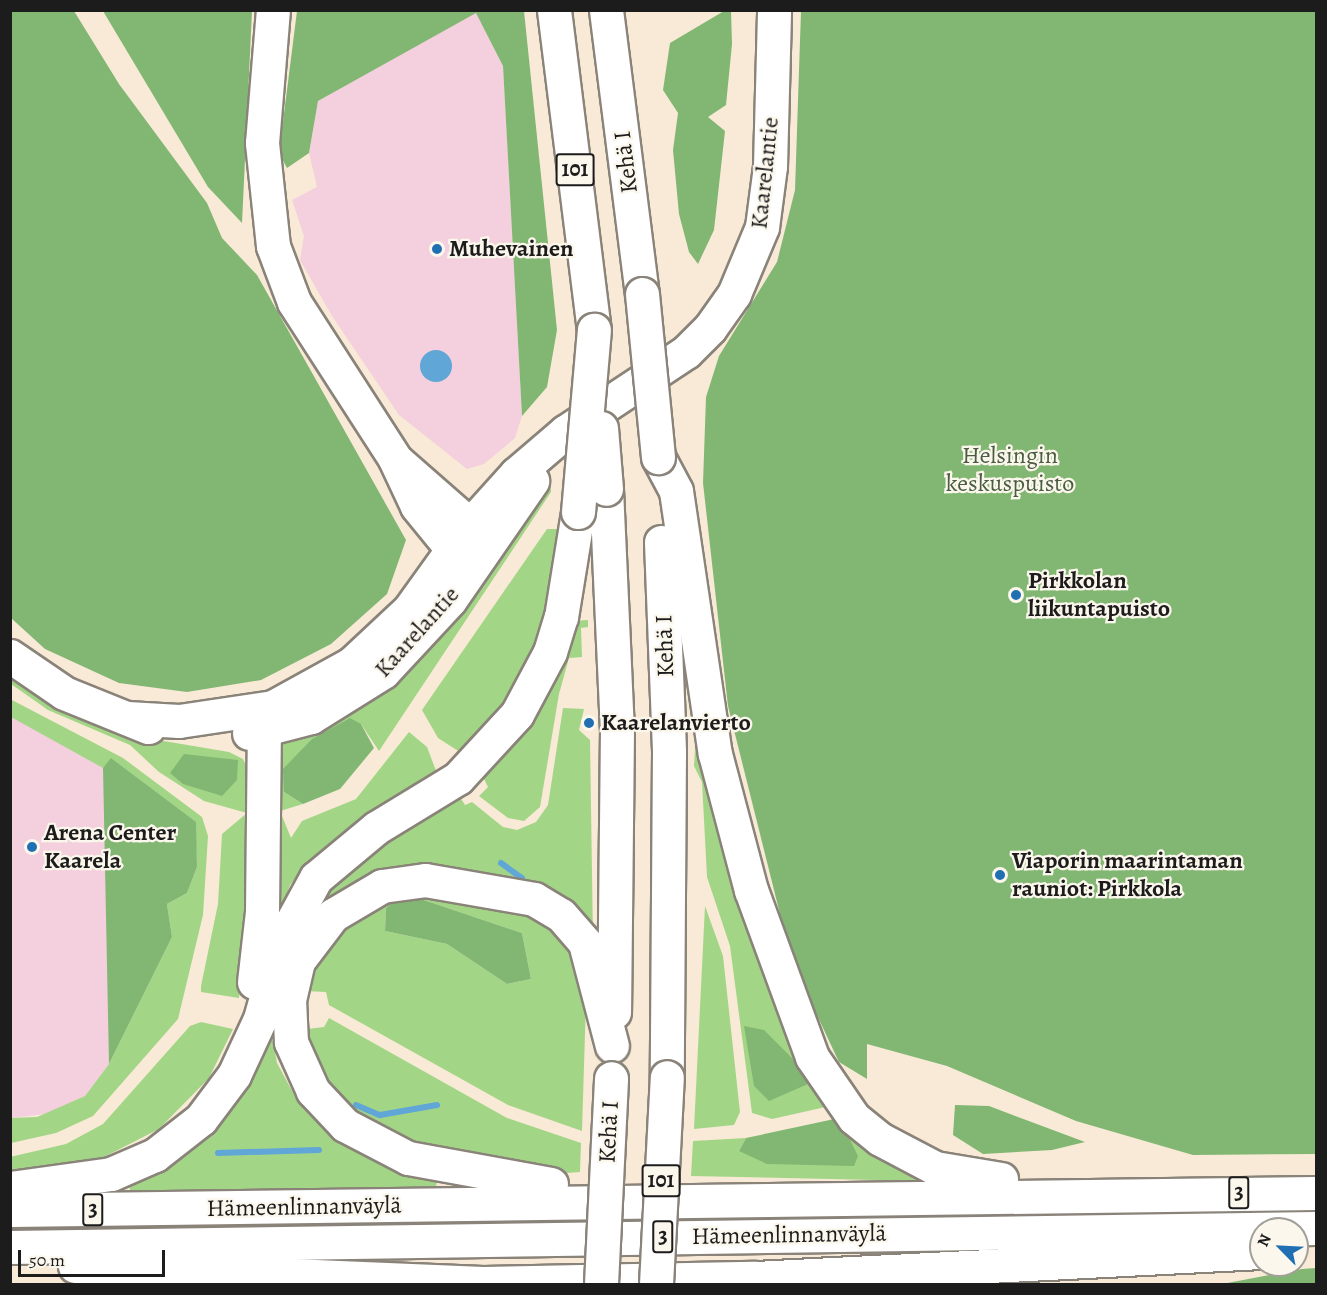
<!DOCTYPE html>
<meta charset="utf-8">
<style>
body{margin:0}
#map{position:relative;width:1327px;height:1295px;overflow:hidden;background:#f8ead6;font-family:Alegreya,serif}
div>[style]{position:absolute}
.built>*{inset:0;background:#f4cfdd}
.green>*{inset:0;background:#a2d686}
.forest>*{inset:0;background:#81b773}
.water>*{inset:0;background:#60a6d6}
.round{border-radius:50%}
.stream>*{height:6px;margin:-3px;padding:0 3px;transform-origin:3px;border-radius:3px;background:#60a6d6}
.roads{filter:drop-shadow(2px 0 #8a8379) drop-shadow(-2px 0 #8a8379) drop-shadow(0 2px #8a8379) drop-shadow(0 -2px #8a8379)}
.major>*{height:33px;margin:-16.5px;padding:0 16.5px;transform-origin:16.5px;border-radius:16.5px;background:#fff}
.highway>*{height:33px;margin:-16.5px;padding:0 16.5px;transform-origin:16.5px;border-radius:16.5px;background:#fff}
.bridges{filter:drop-shadow(2px 0 #8a8379) drop-shadow(-2px 0 #8a8379) drop-shadow(0 2px #8a8379) drop-shadow(0 -2px #8a8379)}
.highway-bridge>*{height:33px;margin:-16.5px;padding:0 16.5px;transform-origin:16.5px;border-radius:16.5px;background:#fff}
.dots>*{width:16px;height:16px;translate:-50% -50%;box-sizing:border-box;border:3px solid #fbf7ec;border-radius:50%}
span{translate:-50% -50%;white-space:nowrap;text-align:center;line-height:1.15;-webkit-text-stroke:4.5px #fbf7ec;paint-order:stroke}
.shield-label span{padding:2px 4px;background:#fbf7ec;border:2px solid;border-radius:4px;-webkit-text-stroke-width:0}
.shield-label{font-size:22px;color:#1c1c1c;font-weight:700}
.street-label{font-size:24px;color:#1c1c1c}
.poi-label{font-size:24px;color:#1c1c1c;font-weight:700}
.left{translate:0 -50%;text-align:left}
.park-label{font-size:24px;color:#4b5d41}
.frame{position:absolute;inset:0;border:12px solid #1c1c1c;pointer-events:none}
.north{position:absolute;left:1249px;top:1217px;width:60px;height:60px;box-sizing:border-box;background:#fbf7ec;border:2px solid #a29f99;border-radius:50%;rotate:294deg;font-size:16px;font-weight:700;line-height:24px;text-align:center;color:#1c1c1c}
.north::after{content:'';display:block;margin:auto;width:21px;height:27px;background:#1f6fb2;clip-path:polygon(50% 0,100% 100%,50% 72%,0 100%)}
.scale{position:absolute;left:18px;top:1250px;width:147px;height:27px;box-sizing:border-box;border:3px solid #1c1c1c;border-top:0;padding-left:8px;font-size:18px;line-height:21px;white-space:nowrap;color:#1c1c1c;-webkit-text-stroke:4px #fbf7ec;paint-order:stroke}
</style>
<div id="map">
<div class="built">
<i style="clip-path:polygon(476px 12px,503px 66px,522px 416px,515px 438px,484px 464px,467px 469px,399px 415px,332px 316px,300px 260px,304px 236px,292px 200px,317px 187px,309px 153px,318px 101px)"></i>
<i style="clip-path:polygon(10px 708px,111px 758px,109px 1064px,85px 1096px,46px 1114px,11px 1118px)"></i>
</div>
<div class="green">
<i style="clip-path:polygon(549px 472px,551px 492px,379px 751px,361px 724px,284px 792px,303px 804px,280px 811px,291px 838px,302px 821px,356px 799px,409px 732px,427px 747px,438px 776px,310px 860px,290px 885px,275px 928px,282px 739px,430px 641px)"></i>
<i style="clip-path:polygon(547px 529px,560px 529px,554px 586px,536px 644px,512px 694px,463px 754px,438px 738px,422px 710px)"></i>
<i style="clip-path:polygon(588px 620px,588px 627px,581px 628px,582px 657px,569px 658px,559px 694px,540px 807px,524px 821px,508px 818px,479px 796px,488px 787px,482px 775px,522px 732px,572px 621px)"></i>
<i style="clip-path:polygon(10px 671px,146px 738px,229px 752px,243px 759px,253px 780px,239px 998px,201px 992px,201px 986px,218px 904px,222px 834px,247px 813px,204px 801px,159px 772px,130px 745px,48px 710px,11px 684px)"></i>
<i style="clip-path:polygon(10px 699px,123px 758px,202px 817px,208px 836px,203px 915px,178px 1019px,93px 1116px,56px 1133px,11px 1143px,11px 1118px,37px 1117px,85px 1096px,109px 1064px,172px 937px,167px 904px,187px 893px,197px 867px,195px 822px,112px 759px,103px 768px,11px 717px)"></i>
<i style="clip-path:polygon(563px 708px,584px 709px,579px 730px,590px 740px,593px 939px,481px 877px,300px 920px,341px 869px,458px 794px,465px 805px,472px 802px,503px 827px,517px 830px,536px 822px,548px 805px)"></i>
<i style="clip-path:polygon(696px 731px,830px 1106px,772px 1119px,752px 1113px,730px 946px,707px 877px,702px 782px,694px 766px)"></i>
<i style="clip-path:polygon(evenodd,413px 891px,512px 905px,543px 917px,572px 944px,586px 1001px,582px 1131px,508px 1105px,329px 1005px,326px 992px,304px 991px,308px 967px,343px 922px,377px 899px,413px 891px,403px 893px,522px 933px,531px 979px,507px 984px,447px 944px,385px 931px,386px 908px,403px 893px)"></i>
<i style="clip-path:polygon(705px 906px,723px 956px,740px 1112px,734px 1125px,694px 1129px)"></i>
<i style="clip-path:polygon(329px 1018px,507px 1118px,581px 1143px,580px 1172px,552px 1174px,412px 1148px,331px 1097px,299px 1030px,324px 1027px)"></i>
<i style="clip-path:polygon(201px 1022px,233px 1029px,209px 1078px,159px 1129px,100px 1159px,11px 1170px,10px 1157px,66px 1144px,103px 1124px,190px 1026px)"></i>
<i style="clip-path:polygon(264px 1040px,273px 1041px,277px 1063px,297px 1100px,305px 1099px,437px 1177px,436px 1189px,131px 1193px,129px 1186px,203px 1138px)"></i>
<i style="clip-path:polygon(848px 1128px,924px 1175px,921px 1181px,691px 1176px,693px 1141px,746px 1138px,739px 1151px)"></i>
</div>
<div class="forest">
<i style="clip-path:polygon(10px 11px,74px 11px,119px 84px,207px 203px,222px 238px,257px 275px,406px 540px,387px 594px,331px 644px,261px 680px,187px 692px,119px 683px,45px 649px,11px 618px)"></i>
<i style="clip-path:polygon(103px 11px,252px 11px,242px 223px,208px 187px)"></i>
<i style="clip-path:polygon(297px 11px,524px 11px,557px 330px,547px 387px,522px 416px,503px 66px,476px 13px,318px 101px,309px 153px,287px 168px,279px 153px)"></i>
<i style="clip-path:polygon(724px 11px,731px 11px,732px 44px,726px 105px,708px 117px,725px 131px,714px 230px,698px 264px,689px 252px,679px 214px,673px 150px,678px 113px,663px 90px,670px 43px)"></i>
<i style="clip-path:polygon(801px 11px,1316px 11px,1316px 1154px,1193px 1155px,1076px 1121px,947px 1066px,867px 1044px,867px 1079px,839px 1062px,792px 962px,728px 706px,703px 483px,706px 397px,719px 356px,777px 262px,795px 190px)"></i>
<i style="clip-path:polygon(350px 718px,361px 724px,374px 748px,340px 789px,303px 804px,284px 792px,283px 769px,312px 739px)"></i>
<i style="clip-path:polygon(184px 754px,238px 760px,237px 780px,222px 796px,183px 784px,170px 773px)"></i>
<i style="clip-path:polygon(111px 758px,196px 822px,197px 867px,187px 893px,167px 904px,172px 937px,109px 1064px,103px 768px)"></i>
<i style="clip-path:polygon(403px 893px,522px 933px,531px 979px,507px 984px,447px 944px,385px 931px,386px 908px)"></i>
<i style="clip-path:polygon(744px 1026px,764px 1030px,808px 1074px,808px 1084px,769px 1101px,754px 1086px)"></i>
<i style="clip-path:polygon(955px 1105px,989px 1106px,1085px 1142px,1052px 1150px,983px 1154px,953px 1135px)"></i>
<i style="clip-path:polygon(839px 1118px,858px 1156px,854px 1166px,767px 1164px,739px 1151px,746px 1138px)"></i>
<i style="clip-path:polygon(1316px 1268px,1316px 1284px,1222px 1284px,1302px 1269px)"></i>
</div>
<div class="water">
<i class="round" style="left:420px;top:350px;width:32px;height:32px"></i>
</div>
<div class="stream">
<i style="left:501px;top:863px;width:26px;rotate:36deg"></i>
<i style="left:356px;top:1105px;width:26px;rotate:23deg"></i>
<i style="left:380px;top:1115px;width:58px;rotate:-10deg"></i>
<i style="left:218px;top:1153px;width:101px;rotate:-1.7deg"></i>
</div>
<div class="roads">
<div class="major">
<i style="left:273px;top:246px;width:60px;rotate:69.4deg"></i>
<i style="left:294px;top:302px;width:187px;rotate:57.2deg"></i>
<i style="left:395px;top:459px;width:52px;rotate:64.9deg"></i>
<i style="left:417px;top:506px;width:55px;rotate:50.9deg"></i>
<i style="left:452px;top:549px;width:20px;rotate:9deg"></i>
<i style="left:398px;top:462px;width:96px;rotate:41.2deg"></i>
<i style="left:470px;top:525px;width:21px;rotate:67deg"></i>
<i style="left:10px;top:656px;width:65px;rotate:34.4deg"></i>
<i style="left:64px;top:693px;width:91px;rotate:22deg"></i>
<i style="left:127px;top:718px;width:52px;rotate:3.3deg"></i>
<i style="left:179px;top:721px;width:95px;rotate:-8.5deg"></i>
<i style="left:273px;top:707px;width:89px;rotate:-28.9deg"></i>
<i style="left:351px;top:664px;width:79px;rotate:-43deg"></i>
<i style="left:409px;top:610px;width:105px;rotate:-54.3deg"></i>
<i style="left:470px;top:525px;width:69px;rotate:-48deg"></i>
<i style="left:516px;top:474px;width:65px;rotate:-40.6deg"></i>
<i style="left:565px;top:432px;width:145px;rotate:-33.5deg"></i>
<i style="left:686px;top:352px;width:34px;rotate:-45deg"></i>
<i style="left:710px;top:328px;width:42px;rotate:-54.8deg"></i>
<i style="left:734px;top:294px;width:73px;rotate:-67.3deg"></i>
<i style="left:762px;top:227px;width:62px;rotate:-82.5deg"></i>
<i style="left:770px;top:166px;width:156px;rotate:-88.5deg"></i>
<i style="left:249px;top:733px;width:64px;rotate:-14.5deg"></i>
<i style="left:311px;top:717px;width:85px;rotate:-32deg"></i>
<i style="left:383px;top:672px;width:98px;rotate:-47.1deg"></i>
<i style="left:450px;top:600px;width:145px;rotate:-55.4deg"></i>
</div>
<div class="highway">
<i style="left:554px;top:10px;width:322px;rotate:82.9deg"></i>
<i style="left:606px;top:10px;width:286px;rotate:82.8deg"></i>
<i style="left:273px;top:246px;width:104px;rotate:-96.1deg"></i>
<i style="left:262px;top:143px;width:133px;rotate:-85.3deg"></i>
<i style="left:658px;top:457px;width:38px;rotate:62deg"></i>
<i style="left:676px;top:491px;width:266px;rotate:81.6deg"></i>
<i style="left:715px;top:754px;width:141px;rotate:75.2deg"></i>
<i style="left:751px;top:890px;width:178px;rotate:69.9deg"></i>
<i style="left:812px;top:1057px;width:74px;rotate:55.5deg"></i>
<i style="left:854px;top:1118px;width:33px;rotate:39deg"></i>
<i style="left:880px;top:1139px;width:62px;rotate:27.8deg"></i>
<i style="left:935px;top:1168px;width:67px;rotate:9.5deg"></i>
<i style="left:606px;top:489px;width:240px;rotate:87.4deg"></i>
<i style="left:617px;top:729px;width:283px;rotate:90.6deg"></i>
<i style="left:661px;top:542px;width:210px;rotate:87.8deg"></i>
<i style="left:669px;top:752px;width:325px;rotate:90.4deg"></i>
<i style="left:254px;top:982px;width:70px;rotate:-83.5deg"></i>
<i style="left:262px;top:912px;width:181px;rotate:-89.4deg"></i>
<i style="left:264px;top:731px;width:26px;rotate:-69deg"></i>
<i style="left:551px;top:1184px;width:145px;rotate:-169.7deg"></i>
<i style="left:408px;top:1158px;width:71px;rotate:-152.4deg"></i>
<i style="left:345px;top:1125px;width:47px;rotate:-133.3deg"></i>
<i style="left:313px;top:1091px;width:54px;rotate:-114.2deg"></i>
<i style="left:291px;top:1042px;width:42px;rotate:-92.7deg"></i>
<i style="left:289px;top:1000px;width:40px;rotate:-77deg"></i>
<i style="left:298px;top:961px;width:58px;rotate:-52.7deg"></i>
<i style="left:333px;top:915px;width:57px;rotate:-30.6deg"></i>
<i style="left:382px;top:886px;width:43px;rotate:-7.9deg"></i>
<i style="left:425px;top:880px;width:111px;rotate:9.9deg"></i>
<i style="left:534px;top:899px;width:31px;rotate:31deg"></i>
<i style="left:561px;top:915px;width:37px;rotate:49deg"></i>
<i style="left:585px;top:943px;width:106px;rotate:75.3deg"></i>
<i style="left:10px;top:1188px;width:102px;rotate:-7.9deg"></i>
<i style="left:111px;top:1174px;width:48px;rotate:-23.4deg"></i>
<i style="left:155px;top:1155px;width:58px;rotate:-38deg"></i>
<i style="left:201px;top:1119px;width:55px;rotate:-53.1deg"></i>
<i style="left:234px;top:1075px;width:62px;rotate:-65.1deg"></i>
<i style="left:260px;top:1019px;width:82px;rotate:-74.4deg"></i>
<i style="left:282px;top:940px;width:71px;rotate:-61.3deg"></i>
<i style="left:316px;top:878px;width:78px;rotate:-39.8deg"></i>
<i style="left:376px;top:828px;width:96px;rotate:-31.4deg"></i>
<i style="left:458px;top:778px;width:87px;rotate:-47.3deg"></i>
<i style="left:517px;top:714px;width:70px;rotate:-62deg"></i>
<i style="left:550px;top:652px;width:37px;rotate:-73deg"></i>
<i style="left:561px;top:617px;width:106px;rotate:-80.8deg"></i>
<i style="left:10px;top:1210px;width:1306px;rotate:-0.75deg"></i>
<i style="left:10px;top:1247px;width:1306px;rotate:-0.83deg"></i>
<i style="left:75px;top:1266px;width:408px;rotate:2.4deg"></i>
<i style="left:483px;top:1283px;width:272px;rotate:-1.1deg"></i>
<i style="left:755px;top:1278px;width:507px;rotate:-2.94deg"></i>
</div>
</div>
<div class="bridges">
<div class="highway-bridge">
<i style="left:642px;top:294px;width:164px;rotate:84.4deg"></i>
<i style="left:601px;top:428px;width:61px;rotate:85.3deg"></i>
<i style="left:578px;top:512px;width:183px;rotate:-85deg"></i>
<i style="left:601px;top:1284px;width:206px;rotate:-87.2deg"></i>
<i style="left:656px;top:1284px;width:207px;rotate:-87deg"></i>
</div>
</div>
<div class="dots">
<i style="left:437px;top:249px;background:#1f6fb2"></i>
<i style="left:1016px;top:595px;background:#1f6fb2"></i>
<i style="left:589px;top:723px;background:#1f6fb2"></i>
<i style="left:32px;top:847px;background:#1f6fb2"></i>
<i style="left:1000px;top:875px;background:#1f6fb2"></i>
</div>
<div class="shield-label">
<span style="left:575px;top:170px">101</span>
<span style="left:661px;top:1181px">101</span>
<span style="left:1239px;top:1193px">3</span>
<span style="left:93px;top:1210px">3</span>
<span style="left:663px;top:1237px">3</span>
</div>
<div class="street-label">
<span style="left:626px;top:162px;rotate:-97deg">Kehä I</span>
<span style="left:765px;top:173px;rotate:-84deg">Kaarelantie</span>
<span style="left:417px;top:632px;rotate:-48deg">Kaarelantie</span>
<span style="left:665px;top:646px;rotate:-92deg">Kehä I</span>
<span style="left:609px;top:1132px;rotate:-87deg">Kehä I</span>
<span style="left:304px;top:1207px;rotate:-1deg">Hämeenlinnanväylä</span>
<span style="left:789px;top:1235px;rotate:-1deg">Hämeenlinnanväylä</span>
</div>
<div class="poi-label">
<span class="left" style="left:449px;top:249px">Muhevainen</span>
<span class="left" style="left:1028px;top:595px">Pirkkolan<br>liikuntapuisto</span>
<span class="left" style="left:601px;top:723px">Kaarelanvierto</span>
<span class="left" style="left:44px;top:847px">Arena Center<br>Kaarela</span>
<span class="left" style="left:1012px;top:875px">Viaporin maarintaman<br>rauniot: Pirkkola</span>
</div>
<div class="park-label">
<span style="left:1010px;top:470px">Helsingin<br>keskuspuisto</span>
</div>
<div class="frame"></div>
<div class="north">N</div>
<div class="scale">50 m</div>
</div>
